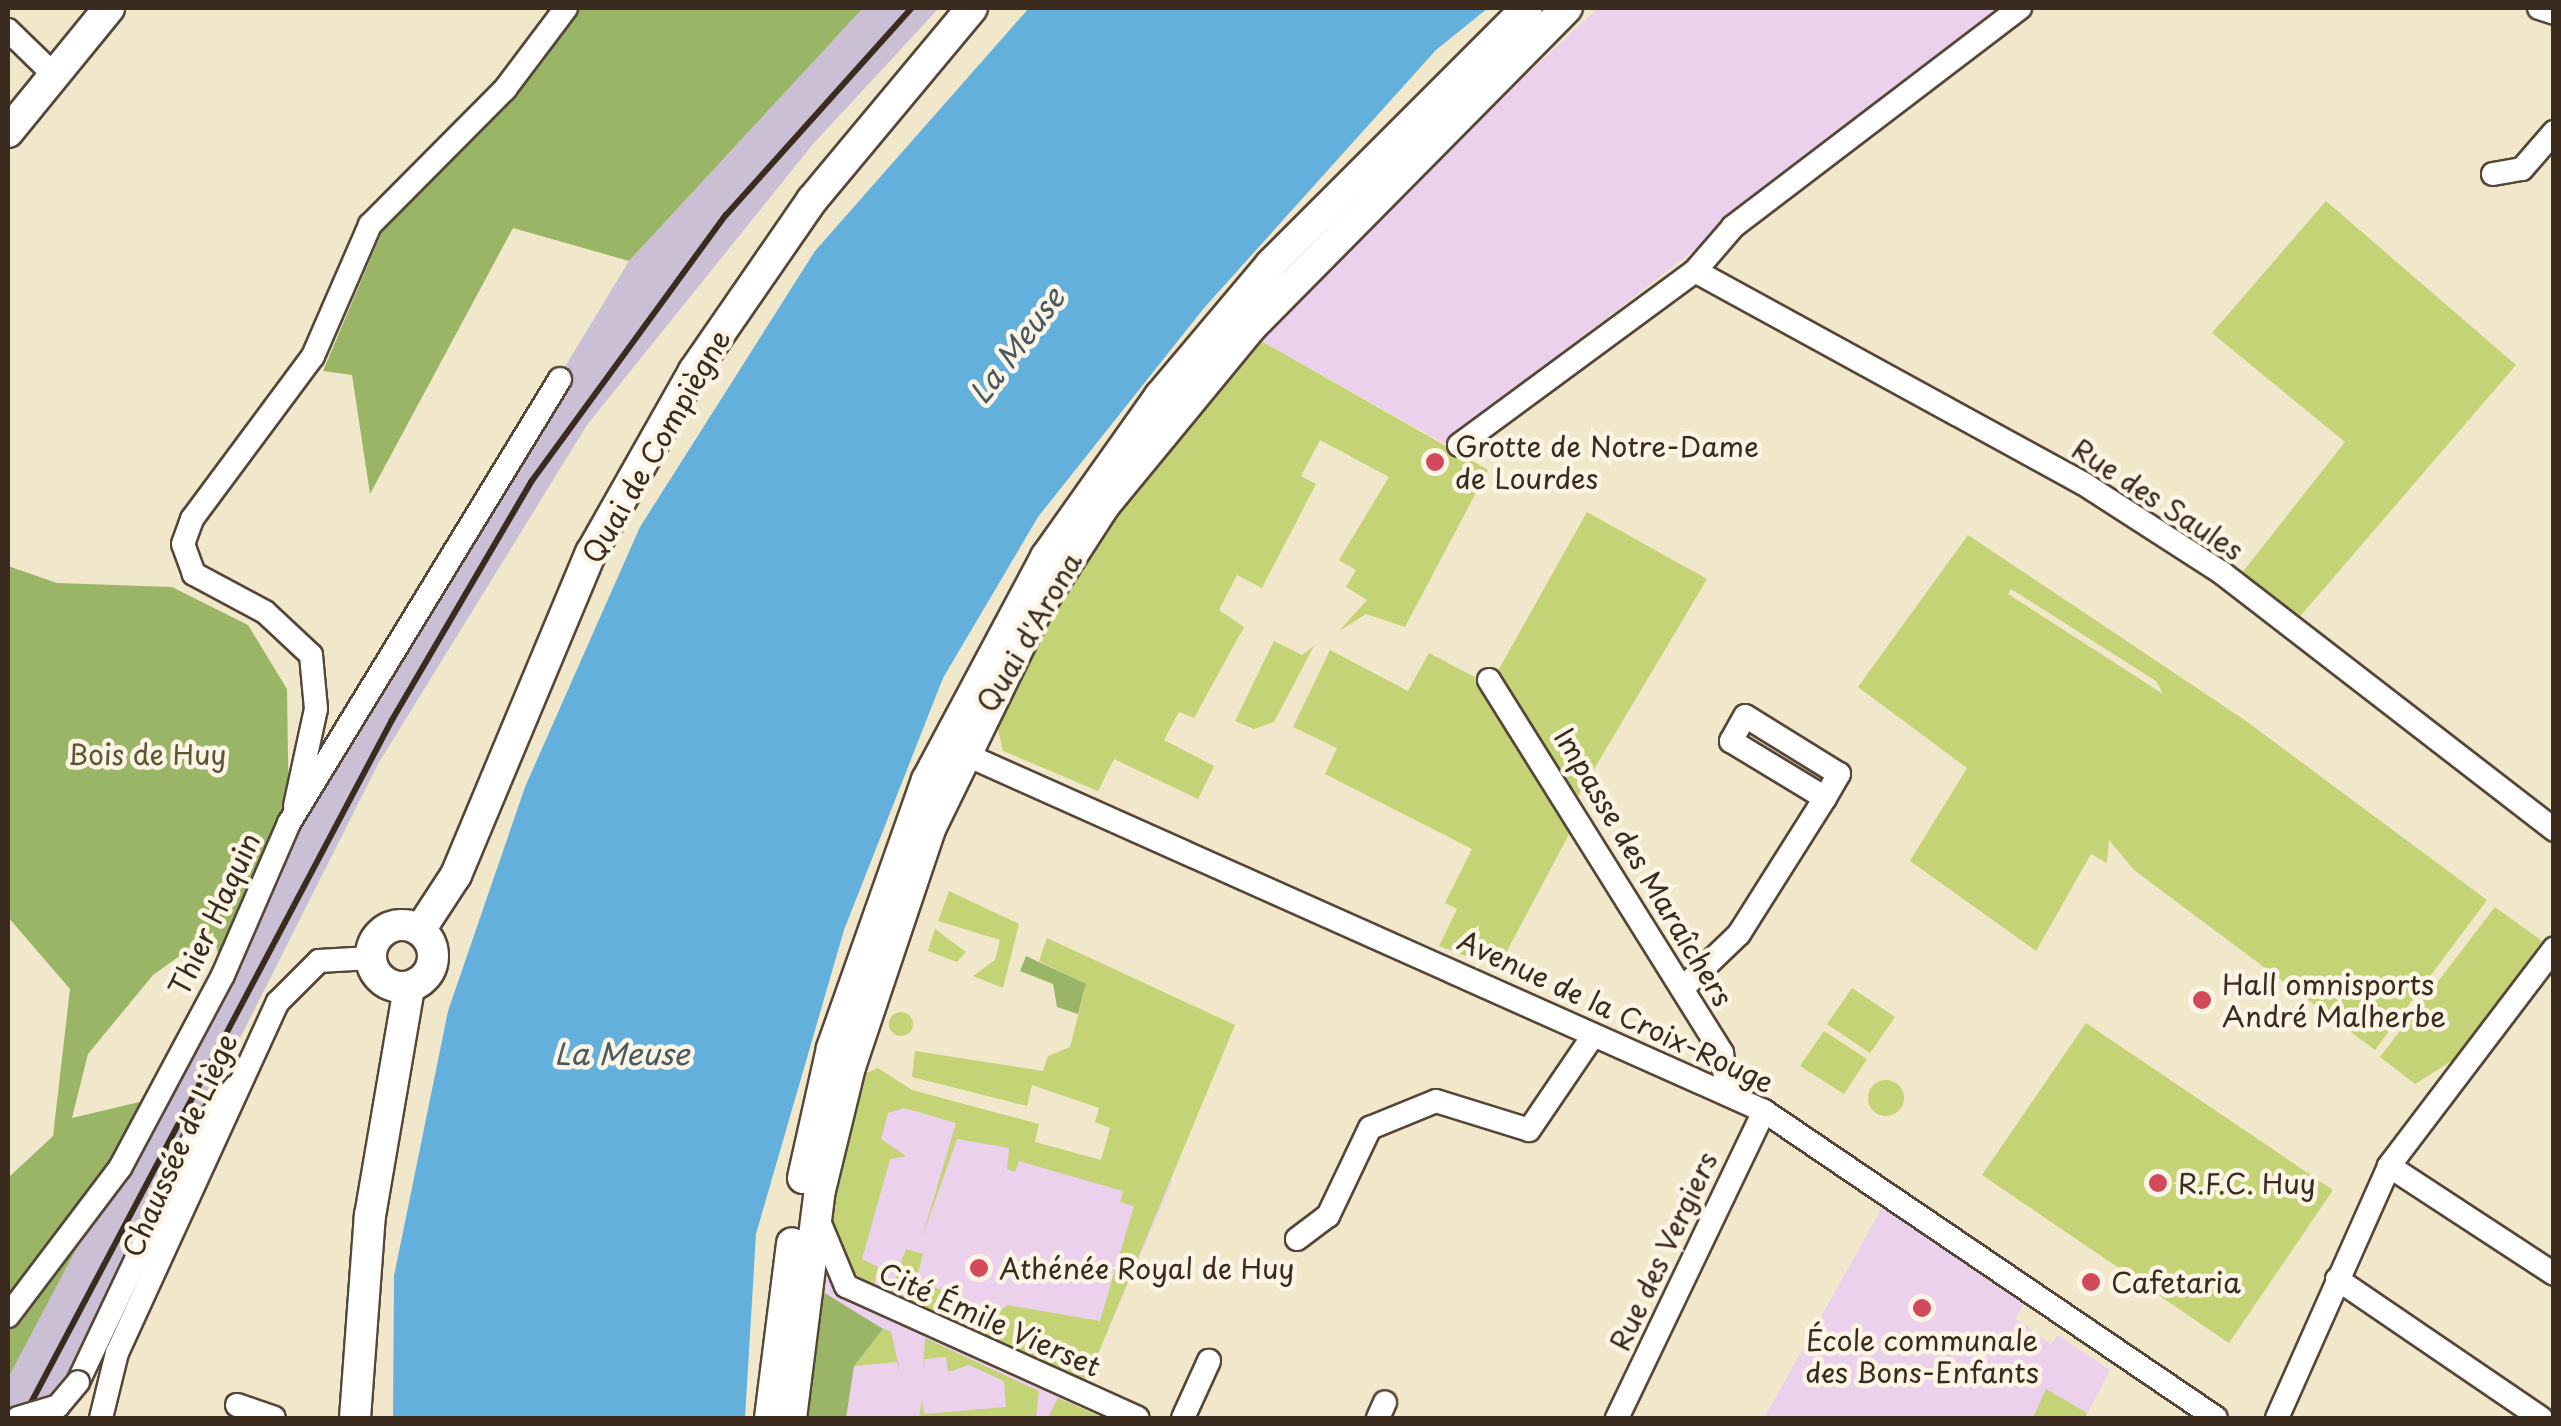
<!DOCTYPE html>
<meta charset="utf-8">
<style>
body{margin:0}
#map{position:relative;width:2561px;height:1426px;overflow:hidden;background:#f1e8cc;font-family:"Playpen Sans",sans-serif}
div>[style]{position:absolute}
.built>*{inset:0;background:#ebd1eb}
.industrial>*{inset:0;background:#cbbfd5}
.green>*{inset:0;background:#c3d375}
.round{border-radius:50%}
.forest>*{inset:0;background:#9ab566}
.water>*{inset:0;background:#64b0dd}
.roads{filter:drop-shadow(2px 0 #564638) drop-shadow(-2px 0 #564638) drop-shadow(0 2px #564638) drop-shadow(0 -2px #564638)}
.minor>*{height:22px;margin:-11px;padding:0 11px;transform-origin:11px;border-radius:11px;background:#fff}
.major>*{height:30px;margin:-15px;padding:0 15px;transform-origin:15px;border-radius:15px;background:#fff}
.major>.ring{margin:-15px;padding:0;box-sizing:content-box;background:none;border:30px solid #fff;border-radius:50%}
.rail>*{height:6px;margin:-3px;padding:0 3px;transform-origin:3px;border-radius:3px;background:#3b2a1e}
.bridges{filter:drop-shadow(2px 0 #564638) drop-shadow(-2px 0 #564638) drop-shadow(0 2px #564638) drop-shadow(0 -2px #564638)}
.minor-bridge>*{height:22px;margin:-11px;padding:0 11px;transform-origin:11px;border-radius:11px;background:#fff}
.dots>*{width:28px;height:28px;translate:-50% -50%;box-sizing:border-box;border:5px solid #fcf5e5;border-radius:50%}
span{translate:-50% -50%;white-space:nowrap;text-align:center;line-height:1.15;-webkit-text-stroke:9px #fcf5e5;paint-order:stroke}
.street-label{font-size:28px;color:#3b2a1e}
.poi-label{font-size:28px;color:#3b2a1e}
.left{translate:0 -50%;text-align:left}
.park-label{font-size:28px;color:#5d5434}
.water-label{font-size:30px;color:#495961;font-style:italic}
.frame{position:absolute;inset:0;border:10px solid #3b2a1e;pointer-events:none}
</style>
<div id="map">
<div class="built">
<i style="clip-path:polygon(1598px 8px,2005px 8px,1445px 444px,1261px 341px,1387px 204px)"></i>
<i style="clip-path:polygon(854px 1095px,1173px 1180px,1074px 1409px,1093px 1418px,806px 1418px)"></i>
<i style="clip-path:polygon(1883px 1206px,2025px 1303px,2015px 1318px,2051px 1344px,2058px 1335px,2110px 1370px,2085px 1418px,1764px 1418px)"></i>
</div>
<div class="industrial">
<i style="clip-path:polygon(863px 8px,939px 8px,813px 144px,587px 425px,378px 764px,69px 1378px,38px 1418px,8px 1418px,8px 1378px,289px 823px,629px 261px)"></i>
</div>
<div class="green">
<i style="clip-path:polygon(2326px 201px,2516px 365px,2291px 627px,2234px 583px,2345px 442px,2212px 333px)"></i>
<i style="clip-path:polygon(1261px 341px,1488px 470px,1405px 627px,1366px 614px,1339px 631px,1367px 600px,1346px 587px,1356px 570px,1339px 560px,1389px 477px,1320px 440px,1301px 476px,1316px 484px,1262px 588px,1237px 575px,1219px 610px,1244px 627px,1194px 718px,1179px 712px,1164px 740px,1214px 766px,1198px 799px,1114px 759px,1098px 791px,1003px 751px,995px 717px,1080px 567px,1155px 461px)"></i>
<i style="clip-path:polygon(1587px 512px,1707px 579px,1578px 796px,1495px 676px)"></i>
<i style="clip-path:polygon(evenodd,1968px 535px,2246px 721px,2487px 900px,2375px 1050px,2134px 870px,2109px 840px,2107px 863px,2091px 854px,2036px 951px,1910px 861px,1967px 768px,1858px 687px,1968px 535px,2011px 589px,2156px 681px,2163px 694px,2008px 594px,2011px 589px)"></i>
<i style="clip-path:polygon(1274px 641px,1302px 655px,1314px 646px,1274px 722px,1254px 729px,1235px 721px)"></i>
<i style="clip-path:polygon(1330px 650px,1408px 691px,1429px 653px,1484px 682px,1575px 823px,1498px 968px,1439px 946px,1457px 909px,1445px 903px,1472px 849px,1325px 774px,1337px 748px,1293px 727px)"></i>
<i style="clip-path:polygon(949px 891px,1019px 924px,1003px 988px,973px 976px,995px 960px,1000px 940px,938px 921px)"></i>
<i style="clip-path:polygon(2495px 907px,2542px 941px,2458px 1057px,2415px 1084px,2380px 1057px)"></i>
<i style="clip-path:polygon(935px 929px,966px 952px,957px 962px,928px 951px)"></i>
<i style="clip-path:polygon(1047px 938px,1235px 1025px,1087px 1380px,978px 1331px,1007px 1305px,1100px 1321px,1134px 1206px,1120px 1202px,1123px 1191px,1019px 1161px,1015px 1172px,1007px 1169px,1009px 1148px,957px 1139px,922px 1238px,956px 1123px,904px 1108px,888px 1113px,881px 1139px,906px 1156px,890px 1159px,862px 1259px,878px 1267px,874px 1285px,847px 1270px,830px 1225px,862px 1075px,878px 1068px,912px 1090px,1039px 1124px,1035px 1142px,1101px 1160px,1110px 1128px,1095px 1122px,1099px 1108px,1032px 1085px,1027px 1106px,912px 1077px,915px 1051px,1043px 1071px,1048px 1056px,1070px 1047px,1086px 985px,1039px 961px)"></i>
<i style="clip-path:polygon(1852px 988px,1895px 1017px,1870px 1053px,1827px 1024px)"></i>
<i class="round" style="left:889px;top:1012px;width:24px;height:24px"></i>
<i style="clip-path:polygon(2086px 1023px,2333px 1190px,2229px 1343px,1982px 1175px)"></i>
<i style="clip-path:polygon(1824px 1031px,1867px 1059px,1844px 1094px,1800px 1066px)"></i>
<i class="round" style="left:1868px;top:1080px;width:36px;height:36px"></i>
<i style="clip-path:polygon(906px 1249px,923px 1254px,916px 1281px,970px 1300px,963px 1325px,890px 1292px)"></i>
<i style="clip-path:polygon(848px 1312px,891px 1332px,901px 1376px,897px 1362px,854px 1366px,883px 1329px)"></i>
<i style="clip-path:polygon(925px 1338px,1039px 1391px,1036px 1418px,919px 1418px,922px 1400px,924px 1414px,1006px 1407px,1004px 1381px,969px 1365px,948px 1372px,946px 1357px,925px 1359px,923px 1374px)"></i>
<i style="clip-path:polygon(2046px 1389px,2087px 1413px,2085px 1418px,2033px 1418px)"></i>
<i style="clip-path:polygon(1058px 1398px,1104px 1418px,1048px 1418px)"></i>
</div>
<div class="forest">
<i style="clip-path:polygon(574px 8px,863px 8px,629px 261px,513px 228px,370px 494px,352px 375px,323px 371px,392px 208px,450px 163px)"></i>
<i style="clip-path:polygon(8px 566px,57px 583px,172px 587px,248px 625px,287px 689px,289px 823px,223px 975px,213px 932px,153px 975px,88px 1054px,72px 1118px,156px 1098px,8px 1378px,8px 1178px,53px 1136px,70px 989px,8px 917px)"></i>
<i style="clip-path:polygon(1026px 956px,1086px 984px,1078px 1014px,1057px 1007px,1053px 984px,1020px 971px)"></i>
<i style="clip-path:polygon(820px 1290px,883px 1329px,854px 1366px,846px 1418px,806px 1418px)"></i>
</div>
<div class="water">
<i style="clip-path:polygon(1029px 8px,1488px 8px,1436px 50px,1204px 308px,1038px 517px,943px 678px,844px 930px,756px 1234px,745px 1418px,393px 1418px,394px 1276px,448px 1011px,525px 787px,640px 527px,815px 251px)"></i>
</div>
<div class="roads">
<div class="minor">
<i style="left:2020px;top:8px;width:361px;rotate:142.7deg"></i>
<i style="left:1733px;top:227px;width:58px;rotate:130.8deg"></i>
<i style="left:1695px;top:271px;width:443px;rotate:28.7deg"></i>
<i style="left:2084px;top:484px;width:164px;rotate:32.8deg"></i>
<i style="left:2222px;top:573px;width:420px;rotate:37.7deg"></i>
<i style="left:2539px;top:8px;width:16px;rotate:18deg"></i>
<i style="left:8px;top:30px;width:60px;rotate:44.3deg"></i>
<i style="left:2493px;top:174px;width:29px;rotate:-10deg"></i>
<i style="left:2522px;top:169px;width:49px;rotate:-49.1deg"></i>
<i style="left:1459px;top:445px;width:293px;rotate:-36.4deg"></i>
<i style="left:1489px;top:680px;width:440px;rotate:58deg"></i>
<i style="left:1722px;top:1053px;width:41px;rotate:83deg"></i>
<i style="left:951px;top:748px;width:890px;rotate:24.06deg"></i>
<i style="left:1764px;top:1111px;width:546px;rotate:34.18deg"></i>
<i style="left:295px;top:806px;width:99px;rotate:-77.8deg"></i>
<i style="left:316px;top:709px;width:54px;rotate:-95.3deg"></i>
<i style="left:311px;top:655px;width:63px;rotate:-136.9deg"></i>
<i style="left:265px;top:612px;width:81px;rotate:-151.8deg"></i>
<i style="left:194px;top:574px;width:32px;rotate:-110deg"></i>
<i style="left:183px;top:544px;width:27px;rotate:-70deg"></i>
<i style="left:192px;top:519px;width:203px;rotate:-53.4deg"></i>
<i style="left:313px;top:356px;width:143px;rotate:-66.5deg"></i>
<i style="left:370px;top:225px;width:192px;rotate:-45.2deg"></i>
<i style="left:505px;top:89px;width:101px;rotate:-53deg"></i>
<i style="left:1683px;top:988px;width:78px;rotate:-44deg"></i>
<i style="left:1739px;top:934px;width:161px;rotate:-57.7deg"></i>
<i style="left:1825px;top:798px;width:28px;rotate:-60deg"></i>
<i style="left:1839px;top:774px;width:110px;rotate:-148.3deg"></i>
<i style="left:1745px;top:716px;width:29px;rotate:119deg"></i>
<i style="left:1731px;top:741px;width:110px;rotate:31.2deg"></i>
<i style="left:2389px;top:1166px;width:197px;rotate:33.2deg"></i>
<i style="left:821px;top:1226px;width:65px;rotate:67.4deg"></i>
<i style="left:846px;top:1286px;width:320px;rotate:24.3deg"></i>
<i style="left:1297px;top:1239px;width:39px;rotate:-37deg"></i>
<i style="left:1328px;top:1216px;width:98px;rotate:-64.5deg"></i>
<i style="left:1370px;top:1128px;width:71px;rotate:-22.2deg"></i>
<i style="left:1436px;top:1101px;width:97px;rotate:17.3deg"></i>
<i style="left:1529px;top:1130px;width:114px;rotate:-55.8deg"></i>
<i style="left:2337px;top:1279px;width:247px;rotate:34.3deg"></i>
<i style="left:8px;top:1316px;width:186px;rotate:-52.9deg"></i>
<i style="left:120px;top:1168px;width:219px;rotate:-61.9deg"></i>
<i style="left:223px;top:975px;width:166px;rotate:-66.5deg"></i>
<i style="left:289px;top:823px;width:520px;rotate:-58.6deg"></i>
<i style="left:78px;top:1382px;width:275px;rotate:-64.6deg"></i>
<i style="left:196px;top:1134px;width:62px;rotate:-50.2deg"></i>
<i style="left:237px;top:1405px;width:39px;rotate:19deg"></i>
<i style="left:101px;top:1418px;width:67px;rotate:-76.2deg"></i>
<i style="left:117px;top:1353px;width:386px;rotate:-65.4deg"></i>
<i style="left:278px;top:1002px;width:58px;rotate:-45deg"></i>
<i style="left:319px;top:961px;width:52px;rotate:-3.3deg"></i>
<i style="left:1183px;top:1418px;width:63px;rotate:-65.5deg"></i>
<i style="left:1378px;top:1418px;width:17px;rotate:-66deg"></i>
<i style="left:1617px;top:1418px;width:340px;rotate:-64.4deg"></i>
<i style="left:2277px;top:1418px;width:276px;rotate:-66deg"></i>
<i style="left:2389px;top:1166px;width:273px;rotate:-52.8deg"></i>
</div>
<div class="major">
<i style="left:8px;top:132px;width:160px;rotate:-50.8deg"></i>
<i class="ring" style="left:371px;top:925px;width:32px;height:32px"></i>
<i style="left:420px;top:930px;width:66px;rotate:-56.8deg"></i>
<i style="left:456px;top:875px;width:349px;rotate:-67.3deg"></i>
<i style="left:591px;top:553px;width:209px;rotate:-60.5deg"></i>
<i style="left:694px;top:371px;width:208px;rotate:-55.4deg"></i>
<i style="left:812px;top:200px;width:250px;rotate:-50.2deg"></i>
<i style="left:803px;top:1178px;width:133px;rotate:-77.4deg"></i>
<i style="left:832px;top:1048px;width:284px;rotate:-70.5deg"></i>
<i style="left:927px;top:780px;width:253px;rotate:-61.9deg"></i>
<i style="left:1046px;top:557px;width:197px;rotate:-54.7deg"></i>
<i style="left:1160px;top:396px;width:172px;rotate:-49.9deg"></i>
<i style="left:1271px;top:264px;width:362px;rotate:-45deg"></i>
<i style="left:355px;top:1418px;width:203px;rotate:-85.8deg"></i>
<i style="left:370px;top:1216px;width:232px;rotate:-80.3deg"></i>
<i style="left:770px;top:1418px;width:176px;rotate:-82.8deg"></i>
<i style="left:791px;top:1418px;width:230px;rotate:-82.8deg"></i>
<i style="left:820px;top:1190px;width:127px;rotate:-76.3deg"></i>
<i style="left:850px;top:1067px;width:251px;rotate:-71.4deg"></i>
<i style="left:930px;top:829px;width:246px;rotate:-64deg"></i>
<i style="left:1038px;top:608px;width:121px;rotate:-57.1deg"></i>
<i style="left:1104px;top:506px;width:232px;rotate:-50.6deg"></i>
<i style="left:1251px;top:327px;width:449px;rotate:-45.3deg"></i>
</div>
</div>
<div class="rail">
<i style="left:23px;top:1418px;width:790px;rotate:-62.14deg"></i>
<i style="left:392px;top:720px;width:276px;rotate:-59.7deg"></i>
<i style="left:531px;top:482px;width:331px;rotate:-53.9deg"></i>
<i style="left:726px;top:215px;width:278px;rotate:-48.1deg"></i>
</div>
<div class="bridges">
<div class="minor-bridge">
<i style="left:18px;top:1418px;width:42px;rotate:-16.7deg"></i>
<i style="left:58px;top:1406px;width:31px;rotate:-50deg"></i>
</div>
</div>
<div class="dots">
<i style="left:1435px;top:462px;background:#d1495b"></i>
<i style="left:2202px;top:1000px;background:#d1495b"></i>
<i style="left:2158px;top:1183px;background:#d1495b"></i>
<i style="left:979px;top:1268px;background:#d1495b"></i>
<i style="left:2091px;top:1282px;background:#d1495b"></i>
<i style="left:1922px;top:1308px;background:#d1495b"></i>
</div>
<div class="street-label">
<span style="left:656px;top:446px;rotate:-60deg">Quai de Compiègne</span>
<span style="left:2158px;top:499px;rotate:33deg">Rue des Saules</span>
<span style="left:1029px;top:632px;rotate:-60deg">Quai d'Arona</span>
<span style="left:1644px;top:867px;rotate:59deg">Impasse des Maraîchers</span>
<span style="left:214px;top:914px;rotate:-65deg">Thier Haquin</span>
<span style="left:1616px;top:1011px;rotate:25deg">Avenue de la Croix-Rouge</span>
<span style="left:179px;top:1145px;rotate:-66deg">Chaussée de Liège</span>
<span style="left:1663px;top:1251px;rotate:-65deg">Rue des Vergiers</span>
<span style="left:990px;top:1319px;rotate:24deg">Cité Émile Vierset</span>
</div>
<div class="poi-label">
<span class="left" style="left:1455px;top:462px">Grotte de Notre-Dame<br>de Lourdes</span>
<span class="left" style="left:2222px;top:1000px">Hall omnisports<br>André Malherbe</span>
<span class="left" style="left:2178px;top:1183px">R.F.C. Huy</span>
<span class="left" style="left:999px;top:1268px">Athénée Royal de Huy</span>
<span class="left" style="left:2111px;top:1282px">Cafetaria</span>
<span style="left:1922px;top:1356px">École communale<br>des Bons-Enfants</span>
</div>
<div class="park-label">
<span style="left:147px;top:754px">Bois de Huy</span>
</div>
<div class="water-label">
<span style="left:1016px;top:345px;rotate:-53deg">La Meuse</span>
<span style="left:622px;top:1053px">La Meuse</span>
</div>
<div class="frame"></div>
</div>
